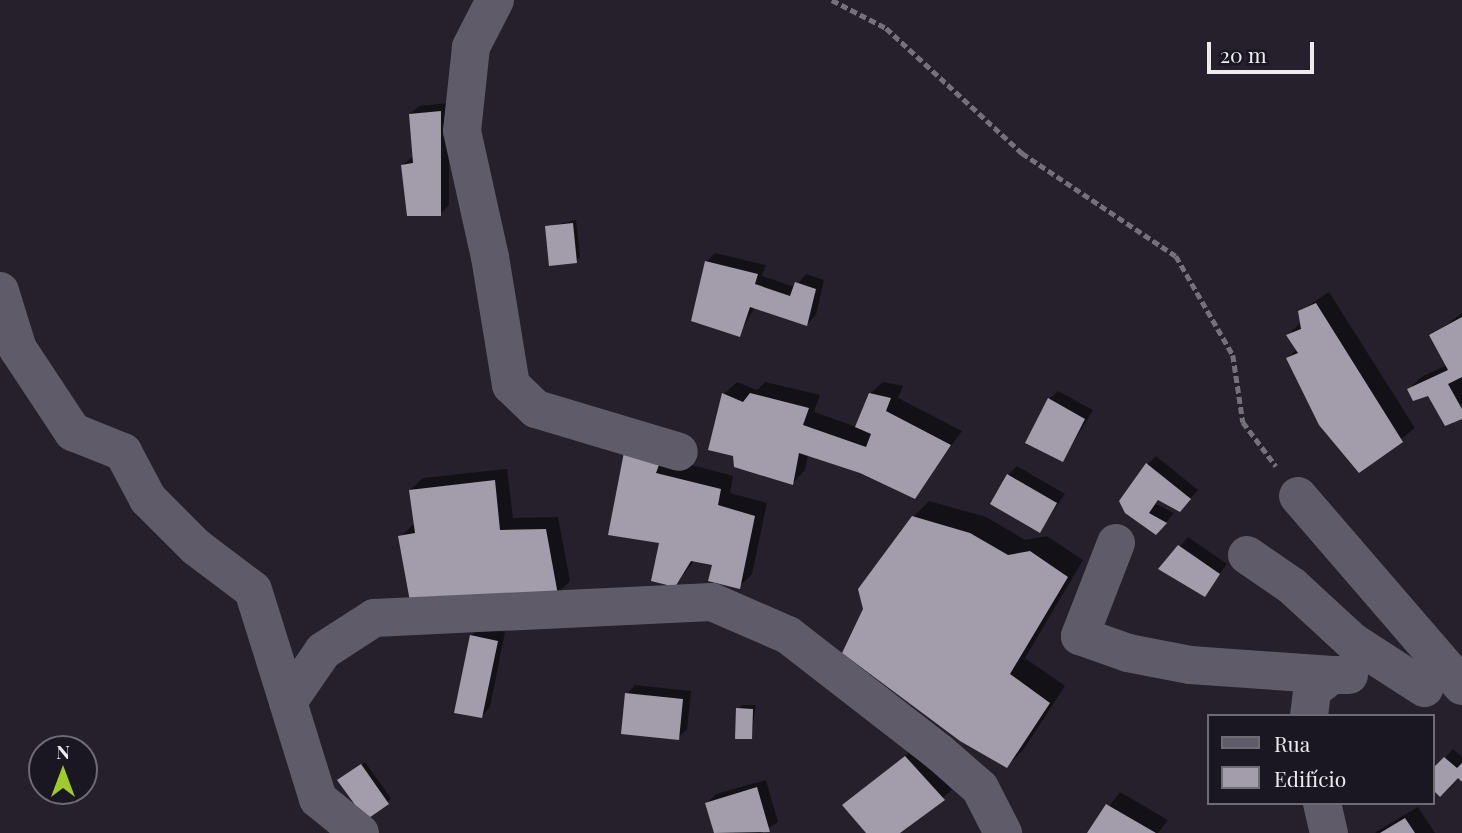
<!DOCTYPE html>
<meta charset="utf-8">
<style>
body{margin:0}
#map{position:relative;width:1462px;height:833px;overflow:hidden;background:#25202b;font-family:"Playfair Display",serif}
div>[style]{position:absolute}
.shadow>*{inset:0;background:#0007}
.building>*{inset:0;background:#a39dab}
.path>*{height:4.5px;margin-top:-2.25px;transform-origin:0;background:repeating-linear-gradient(90deg,#75717b 0 7px,transparent 0 10.5px)}
.minor>*{height:38px;margin:-19px;padding:0 19px;transform-origin:19px;border-radius:19px;background:#605b68}
span{translate:-50% -50%;white-space:nowrap;text-align:center;line-height:1.15;-webkit-text-stroke:7px #1b1722;paint-order:stroke}
.legend{position:absolute;left:1207px;top:714px;width:228px;height:91px;box-sizing:border-box;background:#1b1722;border:2px solid #6f6b75;margin:0;padding:9px 12px;list-style:none;font-size:21px;color:#edeaf1}
.legend li{display:flex;align-items:center;gap:14px;height:35px}
.legend b{width:35px;border:2px solid #6f6b75}
.north{position:absolute;left:28px;top:735px;width:70px;height:70px;box-sizing:border-box;background:#1b1722;border:2px solid #6f6b75;border-radius:50%;rotate:0deg;font-size:19px;font-weight:700;line-height:28px;text-align:center;color:#edeaf1}
.north::after{content:'';display:block;margin:auto;width:24px;height:32px;background:#9fca2d;clip-path:polygon(50% 0,100% 100%,50% 72%,0 100%)}
.scale{position:absolute;left:1207px;top:42px;width:107px;height:32px;box-sizing:border-box;border:4px solid #edeaf1;border-top:0;padding-left:9px;font-size:21px;line-height:24px;white-space:nowrap;color:#edeaf1;-webkit-text-stroke:5px #1b1722;paint-order:stroke}
</style>
<div id="map">
<div class="shadow">
<i style="clip-path:polygon(449px 103px,449px 205px,440px 214px,402px 165px,414px 156px,410px 114px,419px 106px)"></i>
<i style="clip-path:polygon(576px 220px,580px 257px,576px 261px,547px 227px)"></i>
<i style="clip-path:polygon(715px 253px,766px 265px,762px 276px,795px 287px,806px 274px,824px 280px,816px 315px,807px 324px,755px 307px,739px 335px,706px 262px)"></i>
<i style="clip-path:polygon(1329px 292px,1415px 428px,1360px 471px,1288px 358px,1297px 349px,1288px 335px,1300px 323px,1300px 311px)"></i>
<i style="clip-path:polygon(1462px 313px,1462px 417px,1429px 394px,1409px 389px,1421px 377px,1447px 365px,1432px 336px)"></i>
<i style="clip-path:polygon(737px 382px,757px 390px,765px 382px,820px 395px,814px 412px,857px 427px,870px 394px,883px 382px,903px 386px,898px 398px,962px 431px,914px 497px,861px 471px,808px 454px,805px 470px,793px 483px,724px 394px)"></i>
<i style="clip-path:polygon(1058px 391px,1093px 410px,1063px 460px,1049px 399px)"></i>
<i style="clip-path:polygon(627px 448px,733px 476px,730px 493px,767px 503px,752px 574px,739px 587px,714px 564px,695px 560px,675px 585px)"></i>
<i style="clip-path:polygon(1156px 456px,1198px 490px,1188px 501px,1160px 499px,1156px 504px,1174px 513px,1165px 524px,1127px 512px,1148px 464px)"></i>
<i style="clip-path:polygon(1017px 466px,1065px 494px,1040px 530px,1008px 475px)"></i>
<i style="clip-path:polygon(507px 469px,513px 518px,558px 517px,570px 581px,557px 594px,400px 537px,415px 523px,410px 490px,423px 478px)"></i>
<i style="clip-path:polygon(929px 501px,986px 517px,1025px 540px,1047px 536px,1083px 560px,1025px 658px,1065px 686px,1023px 750px,1007px 766px,913px 517px)"></i>
<i style="clip-path:polygon(1188px 537px,1227px 564px,1204px 594px,1161px 569px)"></i>
<i style="clip-path:polygon(480px 627px,505px 632px,490px 707px,482px 716px,471px 636px)"></i>
<i style="clip-path:polygon(635px 685px,691px 691px,687px 729px,678px 738px,627px 694px)"></i>
<i style="clip-path:polygon(742px 705px,756px 705px,751px 737px,738px 709px)"></i>
<i style="clip-path:polygon(915px 748px,952px 790px,897px 833px,868px 833px,853px 797px)"></i>
<i style="clip-path:polygon(1453px 749px,1462px 757px,1462px 779px,1432px 772px)"></i>
<i style="clip-path:polygon(365px 762px,391px 798px,388px 802px,339px 780px)"></i>
<i style="clip-path:polygon(766px 780px,778px 822px,760px 833px,716px 833px,707px 803px,716px 794px)"></i>
<i style="clip-path:polygon(1120px 792px,1168px 820px,1158px 833px,1089px 833px)"></i>
<i style="clip-path:polygon(1418px 807px,1435px 833px,1375px 833px,1377px 831px)"></i>
</div>
<div class="building">
<i style="clip-path:polygon(441px 111px,441px 216px,407px 216px,401px 165px,413px 163px,409px 114px)"></i>
<i style="clip-path:polygon(573px 223px,577px 263px,549px 266px,545px 226px)"></i>
<i style="clip-path:polygon(705px 261px,758px 274px,755px 284px,790px 296px,795px 282px,816px 289px,807px 326px,750px 307px,740px 337px,691px 321px)"></i>
<i style="clip-path:polygon(1316px 303px,1403px 442px,1359px 473px,1319px 425px,1286px 358px,1298px 353px,1286px 335px,1301px 329px,1298px 311px)"></i>
<i style="clip-path:polygon(1462px 317px,1462px 377px,1448px 384px,1462px 409px,1462px 419px,1445px 426px,1428px 396px,1413px 401px,1407px 389px,1448px 370px,1429px 335px)"></i>
<i style="clip-path:polygon(722px 393px,743px 402px,750px 393px,809px 408px,803px 425px,866px 447px,871px 434px,855px 427px,869px 393px,891px 398px,886px 411px,951px 445px,915px 499px,860px 473px,799px 453px,793px 485px,734px 467px,733px 456px,708px 450px)"></i>
<i style="clip-path:polygon(1048px 398px,1085px 419px,1063px 462px,1025px 443px)"></i>
<i style="clip-path:polygon(625px 447px,663px 454px,656px 473px,721px 489px,718px 505px,755px 516px,740px 589px,708px 581px,712px 565px,691px 561px,675px 587px,651px 581px,659px 543px,608px 535px)"></i>
<i style="clip-path:polygon(1146px 463px,1191px 499px,1180px 512px,1158px 500px,1149px 513px,1167px 523px,1156px 535px,1125px 513px,1119px 501px)"></i>
<i style="clip-path:polygon(1007px 474px,1057px 503px,1040px 533px,990px 504px)"></i>
<i style="clip-path:polygon(495px 480px,500px 530px,546px 529px,558px 595px,411px 607px,398px 536px,415px 533px,409px 490px)"></i>
<i style="clip-path:polygon(912px 516px,970px 533px,1008px 555px,1030px 551px,1068px 577px,1010px 674px,1050px 703px,1007px 768px,960px 741px,842px 653px,863px 609px,858px 589px)"></i>
<i style="clip-path:polygon(1178px 545px,1220px 574px,1205px 597px,1158px 569px)"></i>
<i style="clip-path:polygon(470px 635px,498px 641px,482px 718px,454px 713px)"></i>
<i style="clip-path:polygon(625px 693px,683px 699px,679px 740px,621px 734px)"></i>
<i style="clip-path:polygon(736px 708px,753px 709px,752px 739px,735px 739px)"></i>
<i style="clip-path:polygon(905px 756px,945px 800px,900px 833px,866px 833px,842px 805px)"></i>
<i style="clip-path:polygon(1444px 757px,1457px 768px,1462px 763px,1462px 782px,1458px 778px,1440px 797px,1432px 789px,1432px 769px)"></i>
<i style="clip-path:polygon(361px 764px,389px 804px,366px 820px,337px 780px)"></i>
<i style="clip-path:polygon(757px 787px,770px 832px,714px 833px,705px 803px)"></i>
<i style="clip-path:polygon(1106px 804px,1156px 833px,1087px 833px)"></i>
<i style="clip-path:polygon(1405px 818px,1415px 833px,1380px 833px)"></i>
</div>
<div class="path">
<i style="left:832px;top:0;width:61px;rotate:27.4deg"></i>
<i style="left:886px;top:28px;width:185px;rotate:42.6deg"></i>
<i style="left:1022px;top:153px;width:185px;rotate:33.8deg"></i>
<i style="left:1176px;top:256px;width:114px;rotate:60.1deg"></i>
<i style="left:1233px;top:355px;width:68px;rotate:81.5deg"></i>
<i style="left:1243px;top:422px;width:55px;rotate:53.1deg"></i>
</div>
<div class="minor">
<i style="left:495px;top:0;width:53px;rotate:117.1deg"></i>
<i style="left:471px;top:47px;width:84px;rotate:96.1deg"></i>
<i style="left:462px;top:131px;width:129px;rotate:77.5deg"></i>
<i style="left:490px;top:257px;width:130px;rotate:80.7deg"></i>
<i style="left:511px;top:385px;width:35px;rotate:44deg"></i>
<i style="left:536px;top:409px;width:149px;rotate:16.7deg"></i>
<i style="left:0;top:291px;width:61px;rotate:72.8deg"></i>
<i style="left:18px;top:349px;width:100px;rotate:56.5deg"></i>
<i style="left:73px;top:432px;width:54px;rotate:21.8deg"></i>
<i style="left:123px;top:452px;width:53px;rotate:62deg"></i>
<i style="left:148px;top:499px;width:68px;rotate:45deg"></i>
<i style="left:196px;top:547px;width:71px;rotate:37deg"></i>
<i style="left:253px;top:590px;width:117px;rotate:72.6deg"></i>
<i style="left:1298px;top:496px;width:251px;rotate:49.2deg"></i>
<i style="left:1116px;top:543px;width:100px;rotate:111.2deg"></i>
<i style="left:1080px;top:636px;width:51px;rotate:19.5deg"></i>
<i style="left:1128px;top:653px;width:63px;rotate:11deg"></i>
<i style="left:1190px;top:665px;width:142px;rotate:4deg"></i>
<i style="left:1247px;top:555px;width:55px;rotate:34.6deg"></i>
<i style="left:1292px;top:586px;width:83px;rotate:42.6deg"></i>
<i style="left:1353px;top:642px;width:85px;rotate:32.9deg"></i>
<i style="left:1309px;top:716px;width:26px;rotate:-83deg"></i>
<i style="left:1312px;top:690px;width:25px;rotate:-37deg"></i>
<i style="left:1332px;top:675px;width:17px"></i>
<i style="left:1322px;top:803px;width:31px;rotate:77deg"></i>
<i style="left:360px;top:833px;width:54px;rotate:-141deg"></i>
<i style="left:318px;top:799px;width:102px;rotate:-107.2deg"></i>
<i style="left:288px;top:702px;width:62px;rotate:-55.5deg"></i>
<i style="left:323px;top:651px;width:61px;rotate:-32.9deg"></i>
<i style="left:374px;top:618px;width:338px;rotate:-2.7deg"></i>
<i style="left:712px;top:602px;width:83px;rotate:23.5deg"></i>
<i style="left:788px;top:635px;width:192px;rotate:37.8deg"></i>
<i style="left:940px;top:753px;width:53px;rotate:41.2deg"></i>
<i style="left:980px;top:788px;width:51px;rotate:62.9deg"></i>
</div>
<ul class="legend">
<li><b style="height:9px;background:#605b68"></b>Rua</li>
<li><b style="height:19px;background:#a39dab"></b>Edifício</li>
</ul>
<div class="north">N</div>
<div class="scale">20 m</div>
</div>
